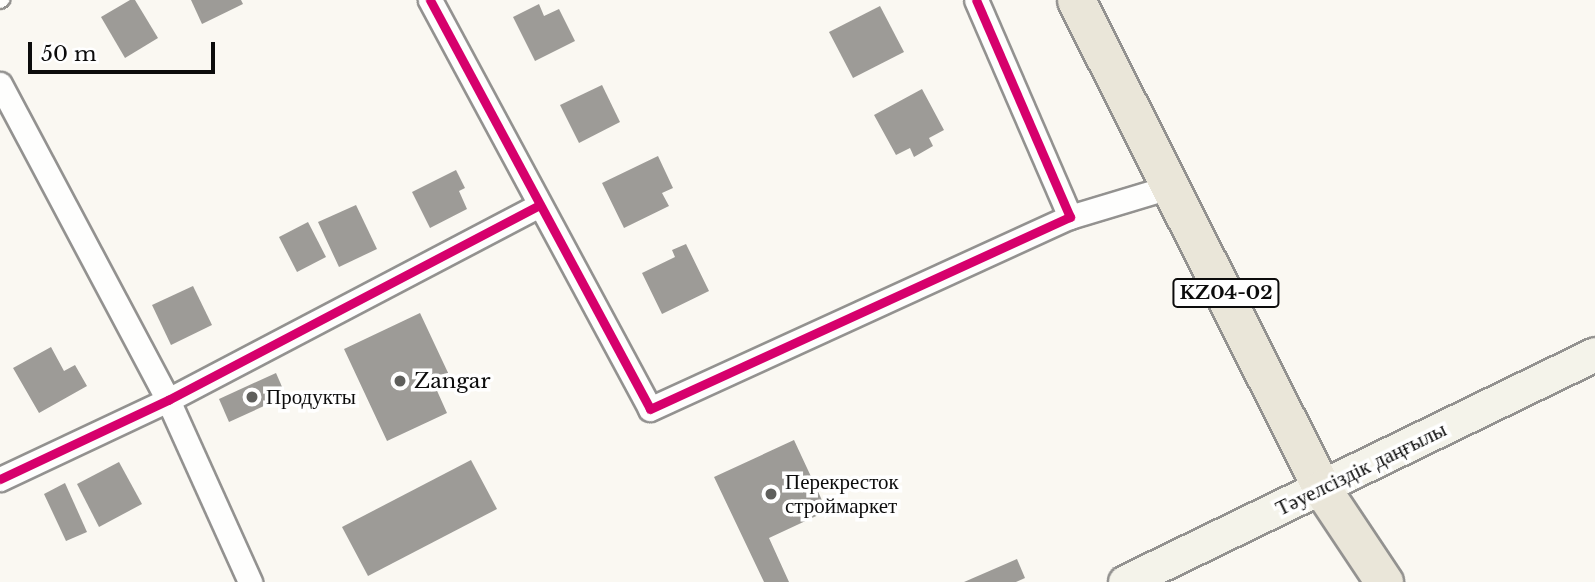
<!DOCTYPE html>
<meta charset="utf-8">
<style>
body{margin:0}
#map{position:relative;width:1595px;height:582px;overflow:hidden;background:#faf8f2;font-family:"Libre Baskerville",serif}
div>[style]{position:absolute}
.building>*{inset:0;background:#9d9b97}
.roads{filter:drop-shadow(2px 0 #939290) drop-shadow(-2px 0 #939290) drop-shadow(0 2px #939290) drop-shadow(0 -2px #939290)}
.lane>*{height:12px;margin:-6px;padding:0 6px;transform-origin:6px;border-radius:6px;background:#fefefd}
.street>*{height:23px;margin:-11.5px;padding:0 11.5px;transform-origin:11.5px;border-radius:11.5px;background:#fefefd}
.secondary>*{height:33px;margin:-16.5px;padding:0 16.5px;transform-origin:16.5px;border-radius:16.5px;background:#f4f3ea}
.primary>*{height:37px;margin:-18.5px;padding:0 18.5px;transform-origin:18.5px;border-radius:18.5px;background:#eae6d9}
.cycleway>*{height:9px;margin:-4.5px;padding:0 4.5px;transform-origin:4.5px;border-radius:4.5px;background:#d6006c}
.dots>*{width:19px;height:19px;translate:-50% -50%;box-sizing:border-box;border:4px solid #fff;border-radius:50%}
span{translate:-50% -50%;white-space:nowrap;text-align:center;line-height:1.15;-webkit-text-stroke:7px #fff;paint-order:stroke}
.shield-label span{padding:2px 5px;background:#fff;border:2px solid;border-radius:5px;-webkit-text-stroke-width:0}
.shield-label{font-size:19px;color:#0c0c0c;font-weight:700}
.poi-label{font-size:21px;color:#0c0c0c}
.left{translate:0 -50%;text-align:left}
.street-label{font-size:21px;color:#0c0c0c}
.scale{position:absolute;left:28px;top:42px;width:187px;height:32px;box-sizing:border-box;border:4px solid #0c0c0c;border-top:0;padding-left:9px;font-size:21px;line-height:24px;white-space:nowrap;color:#0c0c0c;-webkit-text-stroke:5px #fff;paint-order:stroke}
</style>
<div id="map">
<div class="building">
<i style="clip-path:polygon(130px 0,135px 0,158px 38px,125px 58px,101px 17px)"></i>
<i style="clip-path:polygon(191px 0,241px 0,243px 4px,202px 24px)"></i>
<i style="clip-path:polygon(539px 4px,544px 16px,559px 9px,575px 41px,535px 61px,513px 17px)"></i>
<i style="clip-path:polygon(880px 6px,904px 52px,853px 78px,829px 32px)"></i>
<i style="clip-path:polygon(602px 85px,620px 122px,579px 143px,560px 105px)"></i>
<i style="clip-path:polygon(922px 89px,944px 130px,929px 138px,933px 146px,914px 157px,910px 148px,896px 155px,874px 115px)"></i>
<i style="clip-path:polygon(658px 156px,673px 188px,662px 193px,669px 206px,624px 228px,602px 183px)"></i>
<i style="clip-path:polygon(456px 170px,465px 188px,459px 191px,467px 209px,430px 228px,412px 192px)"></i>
<i style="clip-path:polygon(356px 205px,377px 249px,339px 267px,318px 222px)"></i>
<i style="clip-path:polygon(308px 222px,326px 257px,297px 272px,279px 237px)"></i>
<i style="clip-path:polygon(686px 244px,709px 291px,662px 314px,642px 273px,675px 257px,672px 250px)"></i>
<i style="clip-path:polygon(193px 286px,212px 325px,171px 345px,152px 305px)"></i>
<i style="clip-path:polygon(420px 313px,450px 377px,434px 384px,447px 413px,387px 441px,344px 349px)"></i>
<i style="clip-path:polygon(51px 347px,64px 371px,75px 365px,87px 386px,39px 413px,13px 368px)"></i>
<i style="clip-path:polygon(276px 373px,286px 396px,229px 422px,219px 399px)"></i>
<i style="clip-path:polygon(794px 440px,827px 511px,769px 538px,789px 582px,764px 582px,714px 477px)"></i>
<i style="clip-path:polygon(471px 460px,497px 509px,368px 576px,342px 527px)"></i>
<i style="clip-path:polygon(119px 462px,142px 504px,99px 527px,77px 484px)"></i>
<i style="clip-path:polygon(65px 483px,87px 532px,66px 541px,44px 494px)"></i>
<i style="clip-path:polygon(1017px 559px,1025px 578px,1016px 582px,964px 582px)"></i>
</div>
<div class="roads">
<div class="lane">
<i style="left:0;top:2px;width:4px;rotate:-34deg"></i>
</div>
<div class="street">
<i style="left:430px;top:0;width:464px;rotate:61.7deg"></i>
<i style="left:650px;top:409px;width:462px;rotate:-24.6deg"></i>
<i style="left:1070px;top:217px;width:236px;rotate:-113.4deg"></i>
<i style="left:0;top:84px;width:358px;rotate:62deg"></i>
<i style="left:168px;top:400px;width:200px;rotate:65.7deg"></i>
<i style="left:1070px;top:217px;width:108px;rotate:-16.8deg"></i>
<i style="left:0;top:479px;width:186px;rotate:-25.2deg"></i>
<i style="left:168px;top:400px;width:419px;rotate:-27.7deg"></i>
</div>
<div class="secondary">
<i style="left:1125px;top:582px;width:522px;rotate:-25.88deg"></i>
</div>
<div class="primary">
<i style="left:1076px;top:0;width:547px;rotate:63.29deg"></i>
<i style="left:1322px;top:489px;width:112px;rotate:56.3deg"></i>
</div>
</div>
<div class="cycleway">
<i style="left:430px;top:0;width:464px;rotate:61.7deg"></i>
<i style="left:650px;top:409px;width:462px;rotate:-24.6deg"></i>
<i style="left:1070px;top:217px;width:236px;rotate:-113.4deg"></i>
<i style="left:0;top:479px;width:186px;rotate:-25.2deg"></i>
<i style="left:168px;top:400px;width:419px;rotate:-27.7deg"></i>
</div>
<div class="dots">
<i style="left:400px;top:381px;background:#5f5f5c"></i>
<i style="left:252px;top:397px;background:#5f5f5c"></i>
<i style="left:771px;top:494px;background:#5f5f5c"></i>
</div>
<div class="shield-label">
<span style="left:1226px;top:293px">KZ04-02</span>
</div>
<div class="poi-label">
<span class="left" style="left:414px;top:381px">Zangar</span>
<span class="left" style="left:266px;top:397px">Продукты</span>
<span class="left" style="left:785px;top:494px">Перекресток<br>строймаркет</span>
</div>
<div class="street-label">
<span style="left:1361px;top:469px;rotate:-26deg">Тәуелсіздік даңғылы</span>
</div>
<div class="scale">50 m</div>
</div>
